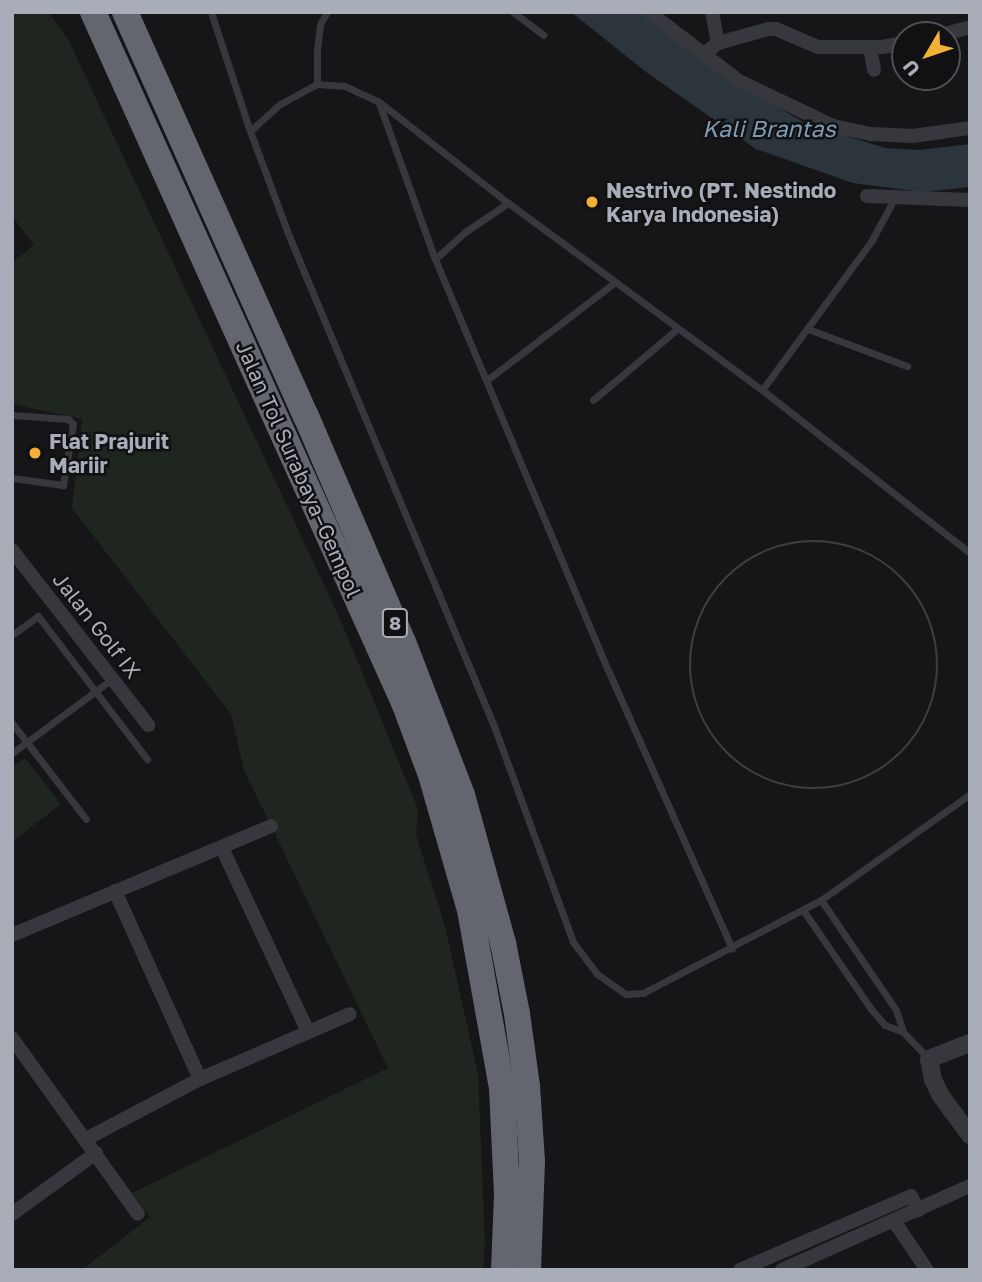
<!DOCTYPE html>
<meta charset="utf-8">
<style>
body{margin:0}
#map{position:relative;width:982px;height:1282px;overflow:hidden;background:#161618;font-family:"Golos Text",sans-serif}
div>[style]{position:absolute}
.green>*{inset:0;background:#1e261f}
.water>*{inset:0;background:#2c353c}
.path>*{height:2.5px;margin-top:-1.25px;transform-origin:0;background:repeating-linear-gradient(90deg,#3d3f44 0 3.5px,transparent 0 8.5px)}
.path>.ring{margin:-1.25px;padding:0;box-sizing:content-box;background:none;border:2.5px solid #3d3f44;border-radius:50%}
.service>*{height:7px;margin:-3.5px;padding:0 3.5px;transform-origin:3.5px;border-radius:3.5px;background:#37383d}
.minor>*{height:14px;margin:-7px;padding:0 7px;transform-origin:7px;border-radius:7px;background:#37383d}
.tertiary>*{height:18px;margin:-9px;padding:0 9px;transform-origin:9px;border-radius:9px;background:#37383d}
.motorway>*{height:26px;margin:-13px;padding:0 13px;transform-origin:13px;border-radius:13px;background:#63666e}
.dots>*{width:19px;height:19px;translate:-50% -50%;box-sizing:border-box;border:4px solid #111113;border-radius:50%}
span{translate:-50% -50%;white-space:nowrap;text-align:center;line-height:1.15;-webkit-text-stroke:5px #111113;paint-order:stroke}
.shield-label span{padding:2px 5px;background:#111113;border:2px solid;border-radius:5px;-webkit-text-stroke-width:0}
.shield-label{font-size:19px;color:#a8adb8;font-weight:700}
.poi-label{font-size:21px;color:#a8adb8;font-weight:700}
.left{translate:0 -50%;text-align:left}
.street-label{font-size:21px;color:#a8adb8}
.water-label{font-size:23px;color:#7f9bb3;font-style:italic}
.frame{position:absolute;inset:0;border:14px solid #a8adb8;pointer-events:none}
.north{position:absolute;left:891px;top:21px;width:70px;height:70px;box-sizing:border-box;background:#111113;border:2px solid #4d4f55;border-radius:50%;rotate:231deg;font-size:19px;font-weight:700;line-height:28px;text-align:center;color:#a8adb8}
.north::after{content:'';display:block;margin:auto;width:24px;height:32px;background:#f2b134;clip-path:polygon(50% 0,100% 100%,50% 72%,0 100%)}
</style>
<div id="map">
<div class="green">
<i style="clip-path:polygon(12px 12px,48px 12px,69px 41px,341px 621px,418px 809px,416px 835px,445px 926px,478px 1074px,485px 1243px,483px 1270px,82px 1270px,150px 1217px,132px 1193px,388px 1068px,244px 770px,231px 714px,72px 508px,82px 419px,12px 404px,12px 263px,34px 245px,12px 216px)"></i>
<i style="clip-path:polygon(25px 758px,61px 804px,12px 842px,12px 767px)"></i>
</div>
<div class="water">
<i style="clip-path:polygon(571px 12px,643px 12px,733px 81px,805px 123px,885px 148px,919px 150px,970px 144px,970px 187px,922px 192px,853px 183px,756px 149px,646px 72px)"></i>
</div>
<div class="path">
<i class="ring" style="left:690px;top:541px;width:245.5px;height:245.5px"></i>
</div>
<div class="service">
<i style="left:211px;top:12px;width:125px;rotate:71.9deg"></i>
<i style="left:513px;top:12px;width:38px;rotate:37deg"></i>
<i style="left:317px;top:84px;width:34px;rotate:-90deg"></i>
<i style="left:317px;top:50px;width:26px;rotate:-83deg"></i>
<i style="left:320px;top:24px;width:14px;rotate:-60deg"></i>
<i style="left:379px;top:103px;width:166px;rotate:70.3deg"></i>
<i style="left:435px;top:259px;width:446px;rotate:67.2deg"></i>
<i style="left:608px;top:670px;width:305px;rotate:66deg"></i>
<i style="left:435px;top:259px;width:40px;rotate:-42deg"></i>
<i style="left:465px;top:232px;width:52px;rotate:-34deg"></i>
<i style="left:808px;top:329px;width:106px;rotate:20.5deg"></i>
<i style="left:487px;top:380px;width:161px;rotate:-37.4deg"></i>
<i style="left:762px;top:390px;width:186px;rotate:-53.7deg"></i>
<i style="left:872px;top:240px;width:47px;rotate:-61.8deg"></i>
<i style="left:593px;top:400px;width:110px;rotate:-40.2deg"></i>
<i style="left:12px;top:415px;width:56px;rotate:4.1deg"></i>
<i style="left:68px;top:419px;width:7px;rotate:45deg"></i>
<i style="left:73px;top:424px;width:62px;rotate:99.3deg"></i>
<i style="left:63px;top:485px;width:51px;rotate:-172.2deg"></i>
<i style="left:970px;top:553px;width:264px;rotate:-141.9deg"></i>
<i style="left:762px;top:390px;width:315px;rotate:-143.6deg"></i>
<i style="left:508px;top:203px;width:164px;rotate:-141.9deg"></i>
<i style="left:379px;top:102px;width:38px;rotate:-155deg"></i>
<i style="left:344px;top:86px;width:27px;rotate:-176deg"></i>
<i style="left:317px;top:84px;width:42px;rotate:151.6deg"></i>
<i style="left:280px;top:104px;width:40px;rotate:138deg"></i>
<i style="left:250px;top:131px;width:112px;rotate:69.6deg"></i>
<i style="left:289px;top:236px;width:531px;rotate:67.3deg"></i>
<i style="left:494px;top:726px;width:230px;rotate:69.9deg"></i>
<i style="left:573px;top:942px;width:40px;rotate:53deg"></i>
<i style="left:597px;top:974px;width:35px;rotate:35deg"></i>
<i style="left:626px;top:994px;width:17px;rotate:-3deg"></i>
<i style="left:643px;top:993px;width:201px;rotate:-27.6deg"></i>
<i style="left:821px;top:900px;width:183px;rotate:-35.4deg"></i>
<i style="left:12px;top:635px;width:32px;rotate:-36deg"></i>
<i style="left:38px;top:616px;width:180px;rotate:52.7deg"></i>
<i style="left:12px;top:723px;width:121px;rotate:52.4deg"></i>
<i style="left:12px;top:753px;width:124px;rotate:-36.5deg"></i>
<i style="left:821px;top:900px;width:133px;rotate:55.7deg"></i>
<i style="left:896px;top:1010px;width:23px;rotate:72deg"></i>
<i style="left:803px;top:910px;width:120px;rotate:55.5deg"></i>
<i style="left:871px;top:1009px;width:21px;rotate:49deg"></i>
<i style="left:885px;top:1025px;width:19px;rotate:21deg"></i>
<i style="left:903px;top:1032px;width:37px;rotate:46deg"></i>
</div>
<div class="minor">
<i style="left:649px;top:12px;width:113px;rotate:37.5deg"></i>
<i style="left:739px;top:81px;width:104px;rotate:25.6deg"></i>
<i style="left:833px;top:126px;width:40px;rotate:12deg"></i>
<i style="left:872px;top:134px;width:41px;rotate:2.8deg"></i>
<i style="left:913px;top:136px;width:58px;rotate:-8deg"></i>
<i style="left:712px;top:12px;width:32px;rotate:79deg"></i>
<i style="left:941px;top:35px;width:30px;rotate:-15deg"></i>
<i style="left:870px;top:47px;width:23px;rotate:80deg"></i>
<i style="left:703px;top:55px;width:19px;rotate:-39deg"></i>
<i style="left:718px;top:43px;width:52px;rotate:-15.6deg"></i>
<i style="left:768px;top:29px;width:8px"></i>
<i style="left:776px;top:29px;width:46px;rotate:23.2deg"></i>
<i style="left:818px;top:47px;width:64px"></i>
<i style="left:882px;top:47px;width:23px;rotate:-10deg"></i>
<i style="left:867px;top:196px;width:103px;rotate:2.2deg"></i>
<i style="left:12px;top:550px;width:222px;rotate:52.1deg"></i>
<i style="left:222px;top:848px;width:203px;rotate:64.9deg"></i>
<i style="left:115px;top:891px;width:206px;rotate:65.7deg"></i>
<i style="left:12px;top:935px;width:281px;rotate:-22.8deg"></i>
<i style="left:12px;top:1038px;width:216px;rotate:54.4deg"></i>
<i style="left:86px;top:1139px;width:129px;rotate:-27.8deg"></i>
<i style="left:200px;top:1079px;width:163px;rotate:-23.4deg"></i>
<i style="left:12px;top:1214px;width:104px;rotate:-36deg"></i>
<i style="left:894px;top:1221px;width:59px;rotate:56deg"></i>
<i style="left:740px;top:1270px;width:186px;rotate:-23.4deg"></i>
<i style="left:911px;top:1196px;width:16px;rotate:63deg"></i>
<i style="left:782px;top:1270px;width:206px;rotate:-24.1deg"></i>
</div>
<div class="tertiary">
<i style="left:970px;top:1043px;width:44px;rotate:158.7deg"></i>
<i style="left:929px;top:1059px;width:21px;rotate:79deg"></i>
<i style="left:933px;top:1080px;width:18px;rotate:63deg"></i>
<i style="left:941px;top:1096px;width:49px;rotate:53.4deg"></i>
</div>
<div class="motorway">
<i style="left:93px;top:12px;width:760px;rotate:65.76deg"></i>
<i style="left:405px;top:705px;width:75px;rotate:69.6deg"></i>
<i style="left:431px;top:775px;width:141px;rotate:73.9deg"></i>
<i style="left:470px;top:910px;width:181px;rotate:79.8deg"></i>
<i style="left:502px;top:1088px;width:107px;rotate:87.3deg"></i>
<i style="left:507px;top:1195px;width:75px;rotate:92.3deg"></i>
<i style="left:125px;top:12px;width:443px;rotate:65.9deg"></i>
<i style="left:306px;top:416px;width:246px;rotate:66.8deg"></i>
<i style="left:403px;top:642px;width:164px;rotate:68.9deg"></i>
<i style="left:462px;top:795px;width:154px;rotate:74.5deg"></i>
<i style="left:503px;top:943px;width:72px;rotate:78.8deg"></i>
<i style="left:517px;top:1014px;width:73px;rotate:82.1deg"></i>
<i style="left:527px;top:1086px;width:75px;rotate:86.2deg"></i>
<i style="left:532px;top:1161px;width:109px;rotate:92.1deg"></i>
</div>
<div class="dots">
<i style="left:592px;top:202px;background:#f2b134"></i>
<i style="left:35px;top:453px;background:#f2b134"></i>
</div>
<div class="shield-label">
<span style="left:395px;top:623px">8</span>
</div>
<div class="poi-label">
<span class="left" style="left:606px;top:202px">Nestrivo (PT. Nestindo<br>Karya Indonesia)</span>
<span class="left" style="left:49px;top:453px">Flat Prajurit<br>Mariir</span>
</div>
<div class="street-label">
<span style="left:299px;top:469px;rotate:66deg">Jalan Tol Surabaya–Gempol</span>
<span style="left:97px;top:625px;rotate:52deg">Jalan Golf IX</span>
</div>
<div class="water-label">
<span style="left:769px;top:128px">Kali Brantas</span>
</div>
<div class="frame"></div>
<div class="north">U</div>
</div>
